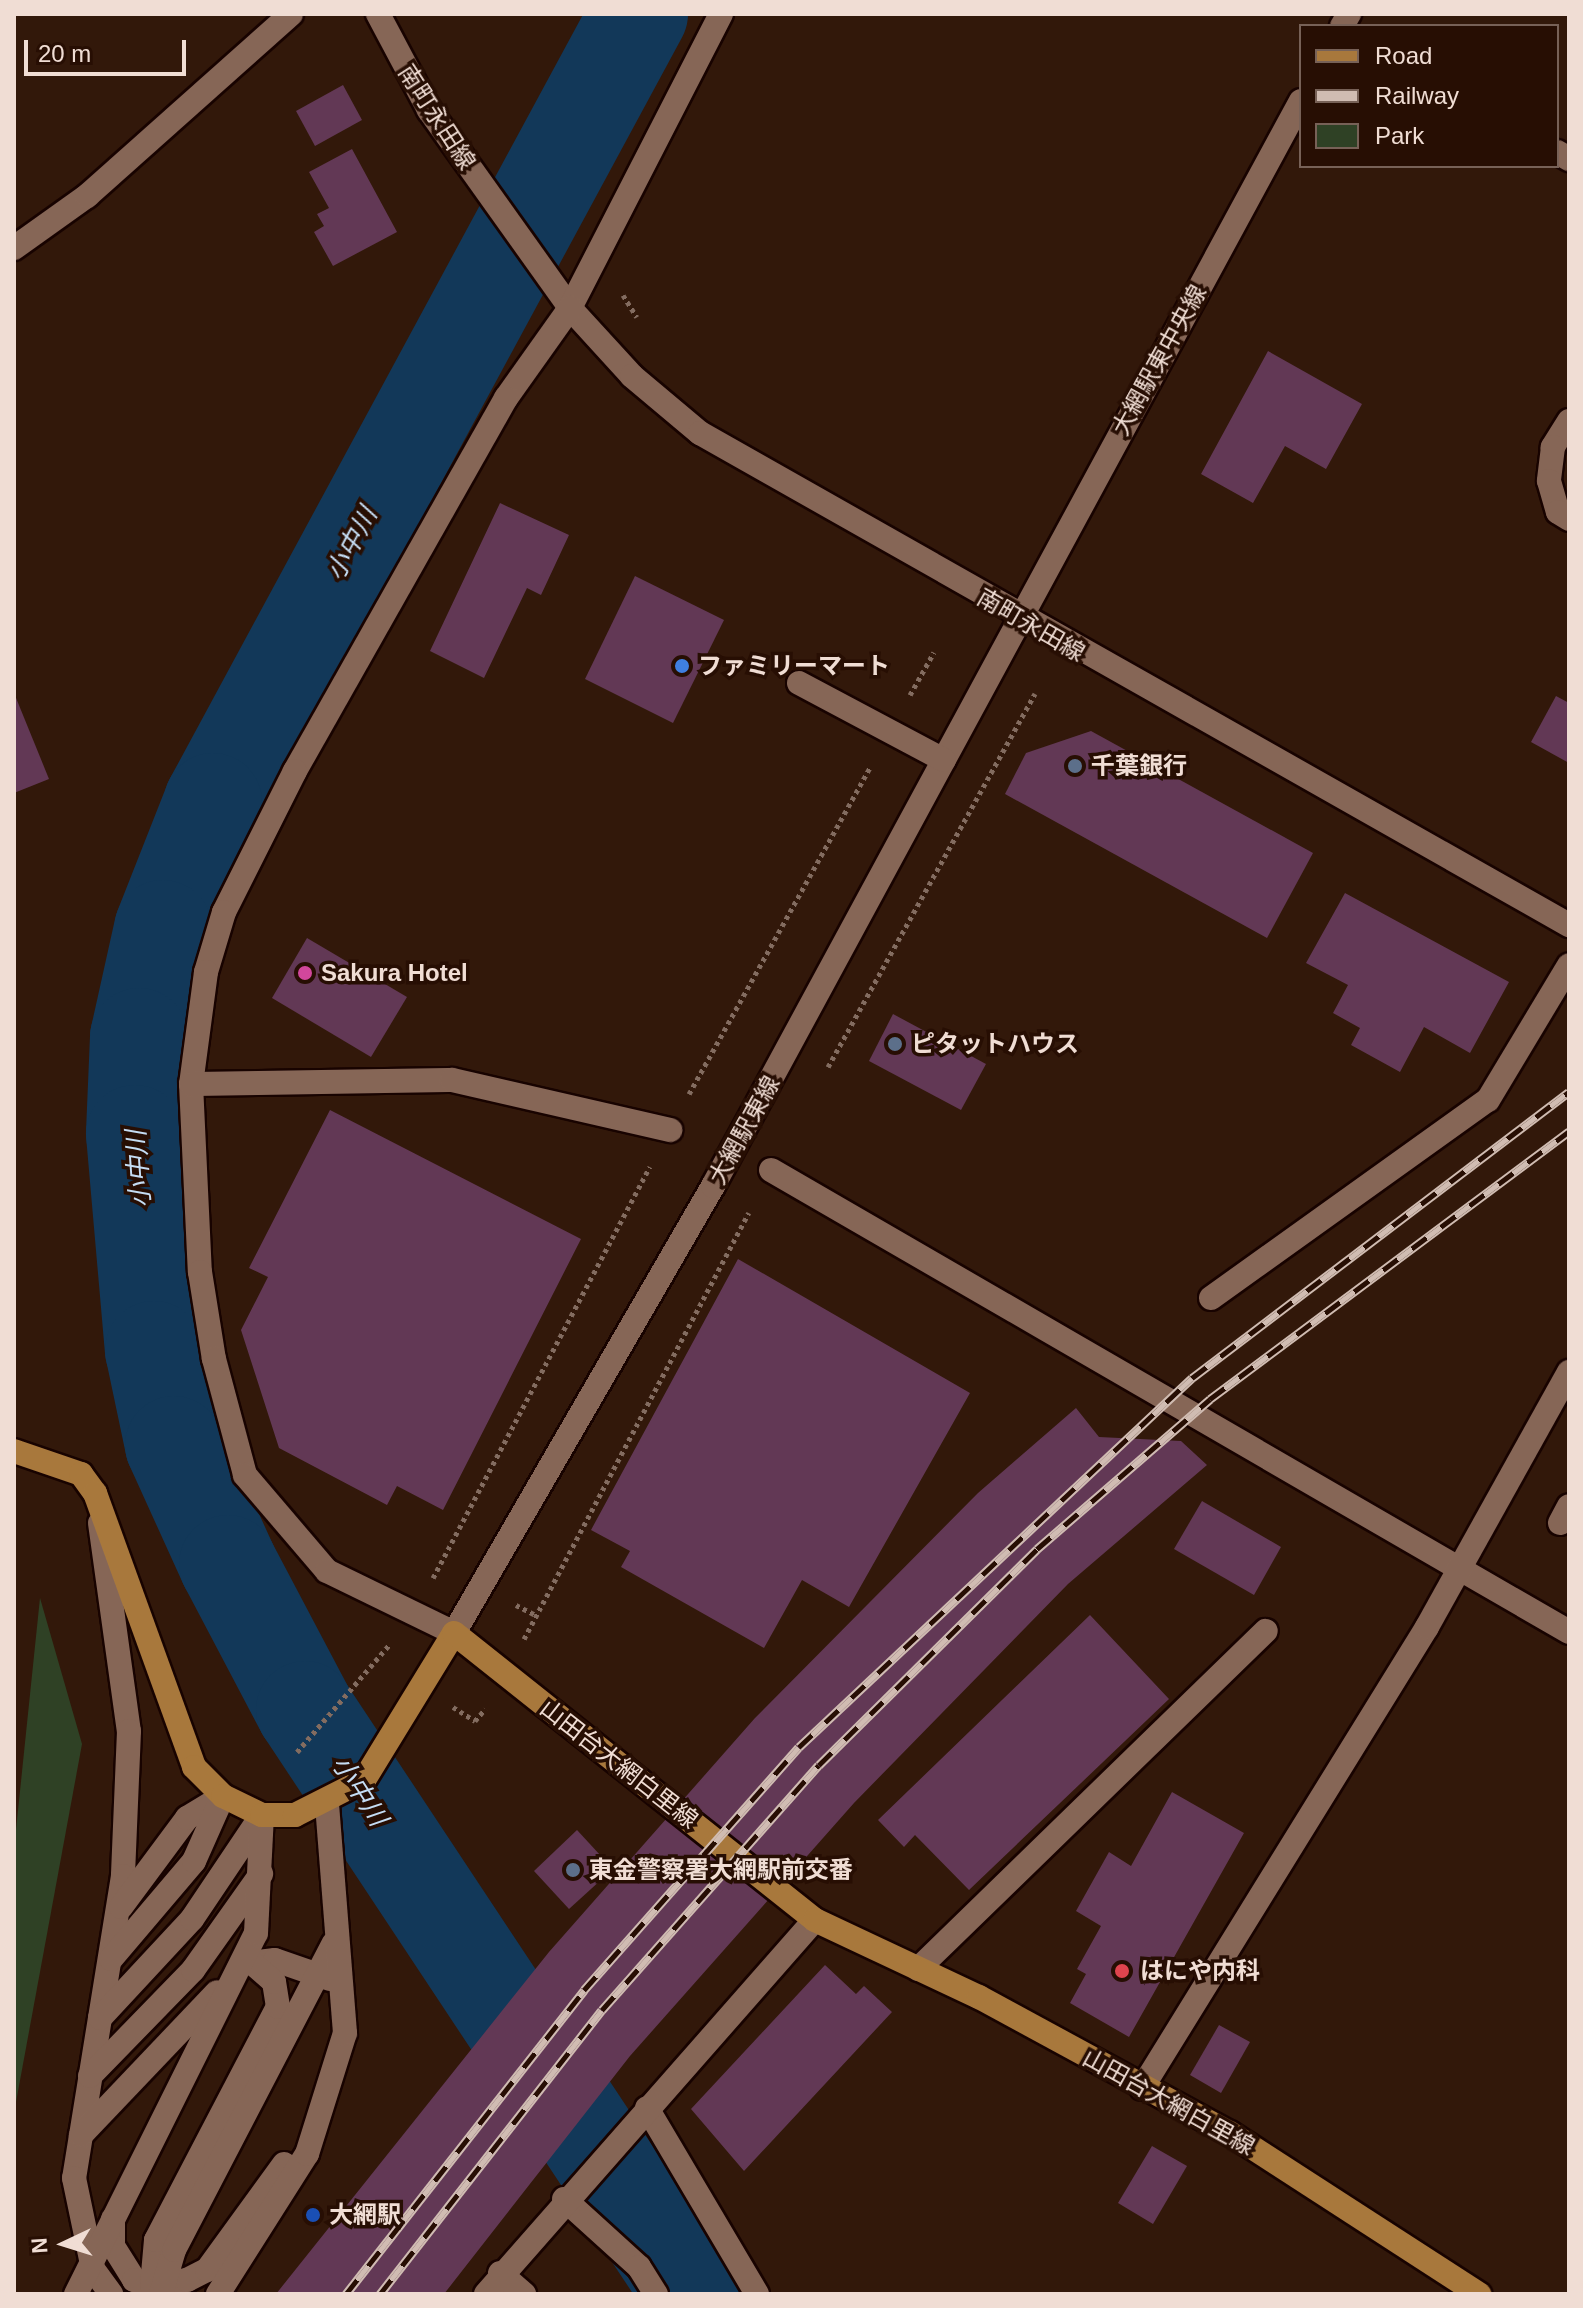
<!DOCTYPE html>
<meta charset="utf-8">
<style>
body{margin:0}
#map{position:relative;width:1583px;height:2308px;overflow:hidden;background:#32180a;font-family:Helvetica,"Noto Sans JP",sans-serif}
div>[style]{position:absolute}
.green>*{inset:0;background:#2f4125}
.river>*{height:98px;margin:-49px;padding:0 49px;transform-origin:49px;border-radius:49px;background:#123859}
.building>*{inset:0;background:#623855}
.path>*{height:5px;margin-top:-2.5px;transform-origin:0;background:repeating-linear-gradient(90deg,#836c60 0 4px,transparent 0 8px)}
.roads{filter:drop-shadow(2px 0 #180300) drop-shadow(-2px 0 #180300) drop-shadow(0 2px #180300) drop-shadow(0 -2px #180300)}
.minor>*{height:24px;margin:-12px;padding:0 12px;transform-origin:12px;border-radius:12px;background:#866656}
.major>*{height:24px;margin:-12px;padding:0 12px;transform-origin:12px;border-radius:12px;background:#a8783c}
.rail>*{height:9px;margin-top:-4.5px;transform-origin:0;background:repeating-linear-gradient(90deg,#270e03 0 18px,#d0bcb2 0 36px);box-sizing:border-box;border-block:2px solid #d0bcb2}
.dots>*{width:22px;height:22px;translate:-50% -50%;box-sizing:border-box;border:4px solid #270e03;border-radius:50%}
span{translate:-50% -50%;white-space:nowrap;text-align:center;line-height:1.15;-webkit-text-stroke:7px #270e03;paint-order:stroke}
.street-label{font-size:24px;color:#f0ddd4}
.poi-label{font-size:24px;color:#f0ddd4;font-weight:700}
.left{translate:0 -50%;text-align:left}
.water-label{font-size:26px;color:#c5ddf4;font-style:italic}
.frame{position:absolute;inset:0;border:16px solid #f0ddd4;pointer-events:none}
.legend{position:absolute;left:1299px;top:24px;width:260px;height:144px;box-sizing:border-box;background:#270e03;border:2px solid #776157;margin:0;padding:10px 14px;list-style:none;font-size:24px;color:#f0ddd4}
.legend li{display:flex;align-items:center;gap:16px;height:40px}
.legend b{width:40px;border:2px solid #776157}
.north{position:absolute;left:24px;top:2204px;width:80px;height:80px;-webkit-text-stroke:6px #270e03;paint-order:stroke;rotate:266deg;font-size:22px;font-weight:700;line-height:32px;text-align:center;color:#f0ddd4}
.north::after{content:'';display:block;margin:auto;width:28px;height:36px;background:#f0ddd4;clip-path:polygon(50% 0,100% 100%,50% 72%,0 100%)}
.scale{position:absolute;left:24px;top:40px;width:162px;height:36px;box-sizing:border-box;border:4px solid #f0ddd4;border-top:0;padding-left:10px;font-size:24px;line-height:28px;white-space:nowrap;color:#f0ddd4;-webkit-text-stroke:6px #270e03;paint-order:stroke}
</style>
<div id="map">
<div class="green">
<i style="clip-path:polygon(40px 1598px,82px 1744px,14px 2113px,14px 1849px)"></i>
</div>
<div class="river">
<i style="left:639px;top:14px;width:896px;rotate:118.4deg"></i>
<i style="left:213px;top:802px;width:136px;rotate:111.5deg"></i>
<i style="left:163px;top:929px;width:111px;rotate:102.5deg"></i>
<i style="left:139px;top:1037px;width:97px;rotate:92.4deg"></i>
<i style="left:135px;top:1134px;width:217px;rotate:85deg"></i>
<i style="left:154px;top:1350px;width:97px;rotate:78.1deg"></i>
<i style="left:174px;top:1445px;width:131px;rotate:65.6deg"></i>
<i style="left:228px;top:1564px;width:165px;rotate:62.2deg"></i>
<i style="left:305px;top:1710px;width:701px;rotate:56.47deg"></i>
</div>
<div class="building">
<i style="clip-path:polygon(343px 85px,362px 120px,315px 146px,296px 111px)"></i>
<i style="clip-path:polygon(352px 149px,397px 232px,333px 266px,314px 232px,324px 226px,317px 214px,329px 208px,309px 172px)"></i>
<i style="clip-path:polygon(1268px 351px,1362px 404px,1326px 469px,1285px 446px,1253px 503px,1201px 474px)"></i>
<i style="clip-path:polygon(500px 503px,569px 535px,541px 595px,527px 588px,484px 678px,430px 651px)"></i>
<i style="clip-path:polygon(635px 576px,724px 620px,673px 723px,585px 679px)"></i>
<i style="clip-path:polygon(14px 693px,49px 779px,14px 793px)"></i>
<i style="clip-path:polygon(1556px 696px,1569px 703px,1569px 763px,1531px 742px)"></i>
<i style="clip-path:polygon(1091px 731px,1313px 853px,1267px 938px,1005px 794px,1026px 753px)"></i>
<i style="clip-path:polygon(1345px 893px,1509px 982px,1470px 1053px,1424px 1027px,1400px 1072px,1351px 1045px,1360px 1028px,1333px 1013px,1348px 985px,1306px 963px)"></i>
<i style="clip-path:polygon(307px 938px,407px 997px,371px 1057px,272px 998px)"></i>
<i style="clip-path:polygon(893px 1014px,986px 1064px,961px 1110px,869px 1061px)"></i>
<i style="clip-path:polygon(330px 1110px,581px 1239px,443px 1510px,397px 1486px,387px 1505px,279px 1448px,241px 1330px,268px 1277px,249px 1268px)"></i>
<i style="clip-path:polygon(738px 1259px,970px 1393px,849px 1607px,802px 1580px,764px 1648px,621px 1567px,630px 1551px,591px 1530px)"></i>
<i style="clip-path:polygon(1076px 1408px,1099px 1437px,1181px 1441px,1207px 1465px,1068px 1584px,854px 1803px,630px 2056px,444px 2294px,276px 2294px,549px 1952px,755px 1718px,978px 1493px)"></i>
<i style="clip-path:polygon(1202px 1501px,1281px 1547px,1254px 1595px,1174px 1549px)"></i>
<i style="clip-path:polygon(1090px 1615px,1169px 1699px,969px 1890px,915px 1835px,904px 1847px,878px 1820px)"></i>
<i style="clip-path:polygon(1172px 1792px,1244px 1833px,1129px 2037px,1070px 2003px,1086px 1974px,1077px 1969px,1101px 1926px,1076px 1911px,1109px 1852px,1131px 1866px)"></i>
<i style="clip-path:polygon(577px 1830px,613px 1869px,569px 1909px,534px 1871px)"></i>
<i style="clip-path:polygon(825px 1965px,856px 1994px,864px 1986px,892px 2012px,744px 2171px,691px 2109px)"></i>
<i style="clip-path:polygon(1219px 2025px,1250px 2042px,1221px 2093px,1190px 2075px)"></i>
<i style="clip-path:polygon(1152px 2146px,1187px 2166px,1153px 2224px,1118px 2203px)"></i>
</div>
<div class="path">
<i style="left:623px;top:295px;width:26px;rotate:58deg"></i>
<i style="left:910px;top:695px;width:49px;rotate:-60.8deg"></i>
<i style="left:828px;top:1067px;width:427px;rotate:-61deg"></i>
<i style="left:689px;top:1094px;width:374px;rotate:-61deg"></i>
<i style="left:433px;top:1578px;width:465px;rotate:-62.2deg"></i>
<i style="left:516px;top:1605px;width:22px;rotate:27deg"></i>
<i style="left:524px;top:1639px;width:482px;rotate:-62.2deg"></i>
<i style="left:453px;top:1707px;width:26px;rotate:32deg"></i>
<i style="left:475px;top:1721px;width:16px;rotate:-50deg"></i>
<i style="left:297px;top:1752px;width:143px;rotate:-49.3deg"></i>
</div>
<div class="roads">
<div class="minor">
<i style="left:378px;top:14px;width:109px;rotate:62deg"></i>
<i style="left:429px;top:110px;width:243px;rotate:54.5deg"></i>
<i style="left:570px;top:308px;width:92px;rotate:47.6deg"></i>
<i style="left:632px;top:376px;width:89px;rotate:40deg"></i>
<i style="left:700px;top:433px;width:999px;rotate:29.52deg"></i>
<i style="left:721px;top:14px;width:331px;rotate:117.2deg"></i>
<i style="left:570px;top:308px;width:110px;rotate:125.4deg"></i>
<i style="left:506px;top:398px;width:429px;rotate:119.5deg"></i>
<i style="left:295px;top:771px;width:158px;rotate:116.7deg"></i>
<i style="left:224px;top:912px;width:63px;rotate:106.7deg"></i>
<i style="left:206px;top:972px;width:113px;rotate:97.6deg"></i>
<i style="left:191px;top:1084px;width:188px;rotate:87.3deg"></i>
<i style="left:200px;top:1272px;width:88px;rotate:80.9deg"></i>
<i style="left:214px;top:1359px;width:120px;rotate:75deg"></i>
<i style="left:245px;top:1475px;width:126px;rotate:49.5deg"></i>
<i style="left:327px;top:1571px;width:141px;rotate:26deg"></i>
<i style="left:454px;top:1633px;width:517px;rotate:-59.91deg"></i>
<i style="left:713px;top:1186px;width:1234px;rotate:-61.55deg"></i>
<i style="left:1342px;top:26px;width:14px;rotate:-60deg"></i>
<i style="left:1557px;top:152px;width:14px;rotate:30deg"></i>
<i style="left:14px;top:248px;width:90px;rotate:-35.5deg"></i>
<i style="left:87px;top:196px;width:273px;rotate:-41.7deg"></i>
<i style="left:1569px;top:421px;width:31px;rotate:122deg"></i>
<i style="left:1553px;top:447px;width:34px;rotate:97deg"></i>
<i style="left:1549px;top:481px;width:32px;rotate:74deg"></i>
<i style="left:1558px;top:512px;width:13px;rotate:32deg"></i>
<i style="left:799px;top:683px;width:164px;rotate:28deg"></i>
<i style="left:191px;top:1084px;width:261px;rotate:-0.9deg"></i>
<i style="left:452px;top:1080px;width:224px;rotate:12.9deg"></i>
<i style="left:771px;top:1170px;width:922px;rotate:30.07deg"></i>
<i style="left:1211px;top:1298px;width:340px;rotate:-35.6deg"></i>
<i style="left:1488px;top:1100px;width:157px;rotate:-59deg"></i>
<i style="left:100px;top:1523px;width:210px;rotate:82.1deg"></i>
<i style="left:129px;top:1731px;width:145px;rotate:92.4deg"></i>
<i style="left:123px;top:1876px;width:306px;rotate:99.2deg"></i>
<i style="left:74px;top:2178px;width:93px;rotate:78.2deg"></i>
<i style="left:93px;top:2269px;width:31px;rotate:54deg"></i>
<i style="left:1560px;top:1523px;width:19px;rotate:-62deg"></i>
<i style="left:121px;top:1907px;width:111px;rotate:-53.4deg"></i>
<i style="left:187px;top:1818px;width:42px;rotate:-31.4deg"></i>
<i style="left:111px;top:1959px;width:128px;rotate:-49.7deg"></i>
<i style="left:194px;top:1861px;width:71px;rotate:-66deg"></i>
<i style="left:250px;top:1963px;width:25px;rotate:-7deg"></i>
<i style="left:275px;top:1960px;width:58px;rotate:19.1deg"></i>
<i style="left:918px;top:1969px;width:485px;rotate:-44.2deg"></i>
<i style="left:100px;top:2018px;width:135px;rotate:-47.1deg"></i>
<i style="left:192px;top:1919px;width:125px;rotate:-56.1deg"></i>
<i style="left:90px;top:2076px;width:148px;rotate:-45.8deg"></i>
<i style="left:193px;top:1970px;width:118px;rotate:-54.7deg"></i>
<i style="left:1142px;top:2088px;width:542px;rotate:-58.27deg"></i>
<i style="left:1427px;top:1627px;width:292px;rotate:-60.9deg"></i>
<i style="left:647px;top:2108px;width:216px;rotate:59.4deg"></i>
<i style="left:81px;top:2135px;width:197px;rotate:-46.4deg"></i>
<i style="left:564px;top:2199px;width:101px;rotate:42.2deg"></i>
<i style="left:639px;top:2267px;width:32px;rotate:58deg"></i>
<i style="left:113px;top:2219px;width:27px;rotate:90deg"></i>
<i style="left:113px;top:2246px;width:40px;rotate:58deg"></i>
<i style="left:134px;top:2280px;width:19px;rotate:18deg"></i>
<i style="left:152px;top:2286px;width:36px;rotate:-10deg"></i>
<i style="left:187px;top:2280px;width:22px;rotate:-27deg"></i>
<i style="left:207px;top:2270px;width:131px;rotate:-54deg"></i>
<i style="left:500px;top:2273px;width:32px;rotate:41deg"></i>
<i style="left:152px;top:2285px;width:45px;rotate:-84.9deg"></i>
<i style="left:156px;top:2240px;width:263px;rotate:-62.4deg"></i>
<i style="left:278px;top:2007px;width:25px;rotate:-99deg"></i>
<i style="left:274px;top:1982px;width:30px;rotate:-139deg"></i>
<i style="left:76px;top:2294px;width:403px;rotate:-63.5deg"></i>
<i style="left:256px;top:1933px;width:118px;rotate:-87.1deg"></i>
<i style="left:161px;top:2294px;width:46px;rotate:-73.5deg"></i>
<i style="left:174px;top:2250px;width:346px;rotate:-62.5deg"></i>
<i style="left:218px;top:2294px;width:166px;rotate:-57.6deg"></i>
<i style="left:307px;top:2154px;width:127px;rotate:-72.6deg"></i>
<i style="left:345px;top:2033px;width:229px;rotate:-94.5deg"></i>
<i style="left:486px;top:2294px;width:498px;rotate:-48.7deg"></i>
</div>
<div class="major">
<i style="left:14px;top:1451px;width:71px;rotate:18.9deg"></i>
<i style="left:81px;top:1474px;width:24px;rotate:54deg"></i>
<i style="left:95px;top:1493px;width:291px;rotate:70.1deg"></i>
<i style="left:194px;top:1767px;width:41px;rotate:45deg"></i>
<i style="left:223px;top:1796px;width:43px;rotate:26deg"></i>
<i style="left:262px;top:1815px;width:33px"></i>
<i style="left:295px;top:1815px;width:77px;rotate:-26.9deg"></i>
<i style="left:364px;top:1780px;width:172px;rotate:-58.5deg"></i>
<i style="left:454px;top:1633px;width:461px;rotate:38.5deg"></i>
<i style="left:815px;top:1920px;width:181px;rotate:25.2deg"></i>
<i style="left:979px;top:1997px;width:285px;rotate:28.5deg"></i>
<i style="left:1230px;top:2133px;width:297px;rotate:32.9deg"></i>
</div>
</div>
<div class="rail">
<i style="left:346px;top:2294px;width:386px;rotate:-51.9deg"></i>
<i style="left:584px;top:1990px;width:324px;rotate:-48.5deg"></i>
<i style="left:799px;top:1747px;width:539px;rotate:-43.2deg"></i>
<i style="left:1192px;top:1378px;width:473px;rotate:-37.2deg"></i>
<i style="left:380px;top:2294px;width:360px;rotate:-52deg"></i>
<i style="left:602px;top:2010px;width:327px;rotate:-48.5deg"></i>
<i style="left:819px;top:1765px;width:307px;rotate:-44.7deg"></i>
<i style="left:1037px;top:1549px;width:229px;rotate:-40.9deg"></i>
<i style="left:1210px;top:1399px;width:448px;rotate:-36.7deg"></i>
</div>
<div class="dots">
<i style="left:682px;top:666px;background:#3f7fe0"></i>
<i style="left:1075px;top:766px;background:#5c6f8a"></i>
<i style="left:305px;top:973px;background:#d1479c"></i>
<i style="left:895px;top:1044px;background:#5c6f8a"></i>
<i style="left:573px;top:1870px;background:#5c6f8a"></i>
<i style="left:1122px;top:1971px;background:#e0444e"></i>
<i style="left:313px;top:2215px;background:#1a4fb4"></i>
</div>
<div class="street-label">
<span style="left:437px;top:117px;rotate:57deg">南町永田線</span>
<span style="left:1159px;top:360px;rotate:-61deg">大網駅東中央線</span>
<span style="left:1031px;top:625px;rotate:30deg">南町永田線</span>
<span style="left:744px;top:1130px;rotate:-61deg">大網駅東線</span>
<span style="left:619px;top:1764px;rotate:38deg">山田台大網白里線</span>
<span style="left:1169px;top:2102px;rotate:29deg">山田台大網白里線</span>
</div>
<div class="poi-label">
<span class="left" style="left:698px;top:666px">ファミリーマート</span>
<span class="left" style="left:1091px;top:766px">千葉銀行</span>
<span class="left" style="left:321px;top:973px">Sakura Hotel</span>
<span class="left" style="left:911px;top:1044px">ピタットハウス</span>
<span class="left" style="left:589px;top:1870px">東金警察署大網駅前交番</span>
<span class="left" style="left:1140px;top:1971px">はにや内科</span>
<span class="left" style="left:329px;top:2215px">大網駅</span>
</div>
<div class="water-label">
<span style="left:352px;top:544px;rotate:-62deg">小中川</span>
<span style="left:139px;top:1169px;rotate:-94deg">小中川</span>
<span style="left:359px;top:1791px;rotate:57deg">小中川</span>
</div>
<div class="frame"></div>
<ul class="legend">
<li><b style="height:10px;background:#a8783c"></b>Road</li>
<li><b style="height:10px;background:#d0bcb2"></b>Railway</li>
<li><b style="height:22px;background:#2f4125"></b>Park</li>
</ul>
<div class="north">N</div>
<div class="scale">20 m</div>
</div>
